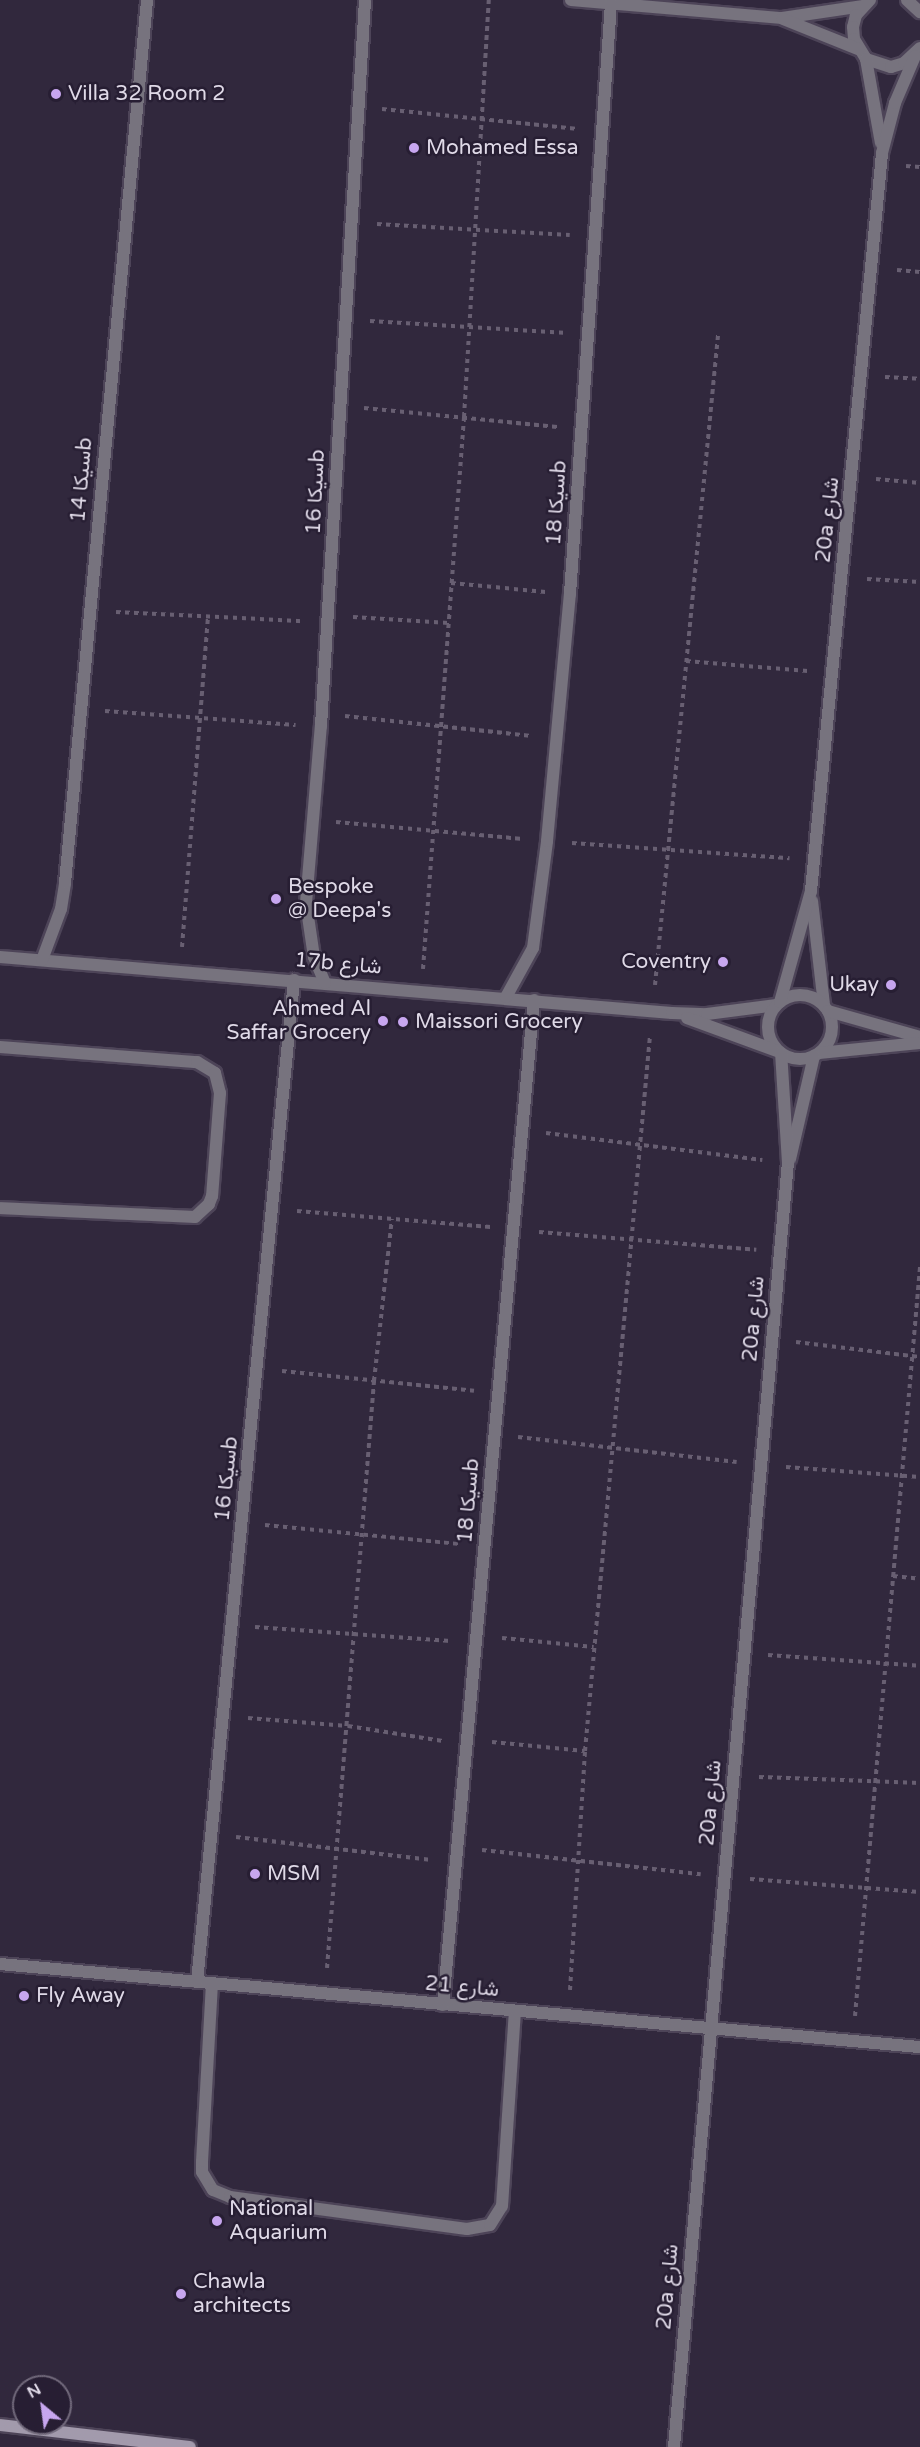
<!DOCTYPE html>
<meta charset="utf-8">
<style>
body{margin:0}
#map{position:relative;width:920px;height:2447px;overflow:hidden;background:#31283d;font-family:"Varela Round",Vazirmatn,sans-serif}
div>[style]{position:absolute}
.path>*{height:4px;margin-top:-2px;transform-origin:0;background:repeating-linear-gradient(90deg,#685f72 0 4.5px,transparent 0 9px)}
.roads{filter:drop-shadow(2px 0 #4d4458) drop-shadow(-2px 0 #4d4458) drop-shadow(0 2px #4d4458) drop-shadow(0 -2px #4d4458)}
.lane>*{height:12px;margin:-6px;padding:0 6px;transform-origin:6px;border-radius:6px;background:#77737e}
.street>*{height:12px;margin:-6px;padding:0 6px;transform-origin:6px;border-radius:6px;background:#77737e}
.street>.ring{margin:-6px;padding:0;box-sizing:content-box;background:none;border:12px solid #77737e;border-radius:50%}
.secondary>*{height:12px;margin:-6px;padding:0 6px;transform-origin:6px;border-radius:6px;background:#a29aac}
.dots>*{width:16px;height:16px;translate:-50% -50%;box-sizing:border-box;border:3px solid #271e33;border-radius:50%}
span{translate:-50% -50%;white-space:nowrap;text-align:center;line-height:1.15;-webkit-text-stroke:5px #271e33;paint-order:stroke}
.poi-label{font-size:21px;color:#dfd9e7}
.left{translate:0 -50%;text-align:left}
.right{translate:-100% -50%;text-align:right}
.street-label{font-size:21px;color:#dfd9e7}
.north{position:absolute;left:12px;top:2375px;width:60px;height:60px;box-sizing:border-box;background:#271e33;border:2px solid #71697b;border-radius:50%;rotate:331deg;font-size:16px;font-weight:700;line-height:24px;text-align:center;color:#dfd9e7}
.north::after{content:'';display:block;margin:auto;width:21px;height:27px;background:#c7a6ef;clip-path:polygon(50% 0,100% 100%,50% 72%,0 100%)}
</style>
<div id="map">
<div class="path">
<i style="left:382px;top:109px;width:197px;rotate:5.8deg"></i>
<i style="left:906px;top:166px;width:14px;rotate:4deg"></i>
<i style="left:377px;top:224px;width:193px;rotate:3.3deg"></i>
<i style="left:897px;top:270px;width:23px;rotate:5deg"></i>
<i style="left:370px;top:321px;width:194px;rotate:3.5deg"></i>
<i style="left:885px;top:377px;width:35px;rotate:3deg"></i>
<i style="left:364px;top:408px;width:194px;rotate:5.6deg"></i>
<i style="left:876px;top:479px;width:44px;rotate:5.2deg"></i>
<i style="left:867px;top:579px;width:53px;rotate:3.2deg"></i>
<i style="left:451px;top:583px;width:95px;rotate:5.4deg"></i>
<i style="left:116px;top:612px;width:187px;rotate:2.8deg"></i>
<i style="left:353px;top:617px;width:96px;rotate:3.6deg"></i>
<i style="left:686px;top:661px;width:122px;rotate:4.7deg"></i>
<i style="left:105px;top:711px;width:191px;rotate:4.2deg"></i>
<i style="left:345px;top:716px;width:188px;rotate:6.1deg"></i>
<i style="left:336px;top:822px;width:188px;rotate:5.2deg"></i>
<i style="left:572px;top:843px;width:218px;rotate:4deg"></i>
<i style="left:182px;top:947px;width:332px;rotate:-85.5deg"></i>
<i style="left:423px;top:969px;width:554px;rotate:-85.75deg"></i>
<i style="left:464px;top:417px;width:418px;rotate:-86.6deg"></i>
<i style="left:655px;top:985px;width:653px;rotate:-84.46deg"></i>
<i style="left:546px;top:1133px;width:218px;rotate:7.1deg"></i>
<i style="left:297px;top:1211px;width:194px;rotate:4.7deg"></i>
<i style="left:539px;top:1232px;width:218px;rotate:4.7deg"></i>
<i style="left:796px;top:1342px;width:125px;rotate:6.9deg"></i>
<i style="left:282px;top:1371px;width:193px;rotate:5.9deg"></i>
<i style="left:518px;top:1437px;width:220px;rotate:6.5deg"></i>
<i style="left:786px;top:1467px;width:134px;rotate:4.3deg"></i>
<i style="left:265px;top:1525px;width:196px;rotate:5.6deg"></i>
<i style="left:893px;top:1576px;width:27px;rotate:6deg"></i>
<i style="left:255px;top:1627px;width:196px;rotate:4.1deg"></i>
<i style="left:502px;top:1638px;width:92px;rotate:5.6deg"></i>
<i style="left:768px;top:1655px;width:152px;rotate:4.1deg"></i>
<i style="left:248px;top:1718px;width:100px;rotate:4.6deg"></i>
<i style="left:348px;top:1726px;width:96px;rotate:9deg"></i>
<i style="left:492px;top:1742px;width:93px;rotate:5.5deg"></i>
<i style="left:759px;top:1777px;width:161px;rotate:2.1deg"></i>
<i style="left:236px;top:1837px;width:197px;rotate:6.7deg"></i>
<i style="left:482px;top:1850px;width:220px;rotate:6.3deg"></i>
<i style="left:750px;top:1879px;width:170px;rotate:4.4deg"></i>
<i style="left:327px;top:1968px;width:589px;rotate:-85.42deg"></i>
<i style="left:374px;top:1381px;width:163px;rotate:-83.7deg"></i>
<i style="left:570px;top:1990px;width:239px;rotate:-86.4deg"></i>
<i style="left:585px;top:1751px;width:719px;rotate:-84.81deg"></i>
<i style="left:855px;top:2016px;width:752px;rotate:-85.04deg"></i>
</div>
<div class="roads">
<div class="lane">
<i style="left:0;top:1047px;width:198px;rotate:4.4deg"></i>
<i style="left:197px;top:1062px;width:21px;rotate:31deg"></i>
<i style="left:215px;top:1073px;width:21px;rotate:76deg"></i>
<i style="left:220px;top:1093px;width:103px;rotate:94.4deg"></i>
<i style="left:212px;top:1196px;width:9px;rotate:111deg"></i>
<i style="left:209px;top:1204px;width:19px;rotate:137deg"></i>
<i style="left:195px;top:1217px;width:195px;rotate:-177.4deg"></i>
<i style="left:212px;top:1983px;width:179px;rotate:93.2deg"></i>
<i style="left:202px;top:2162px;width:10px;rotate:90deg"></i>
<i style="left:202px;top:2172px;width:21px;rotate:59deg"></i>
<i style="left:213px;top:2190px;width:18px;rotate:22deg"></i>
<i style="left:230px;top:2197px;width:239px;rotate:7.7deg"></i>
<i style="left:467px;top:2229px;width:23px;rotate:-10deg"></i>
<i style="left:490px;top:2225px;width:22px;rotate:-58deg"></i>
<i style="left:502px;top:2206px;width:194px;rotate:-86.2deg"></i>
</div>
<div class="street">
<i style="left:571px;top:0;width:212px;rotate:4.9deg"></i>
<i style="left:782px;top:18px;width:82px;rotate:-8.4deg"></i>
<i style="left:870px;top:0;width:21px;rotate:133deg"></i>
<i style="left:856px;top:15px;width:12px;rotate:104deg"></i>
<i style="left:853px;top:27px;width:12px;rotate:85deg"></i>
<i style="left:854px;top:39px;width:23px;rotate:59deg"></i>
<i style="left:866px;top:59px;width:26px;rotate:18deg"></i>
<i style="left:891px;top:67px;width:14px;rotate:-17deg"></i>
<i style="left:904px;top:63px;width:22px;rotate:-43deg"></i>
<i style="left:907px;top:0;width:18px;rotate:43deg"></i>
<i style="left:783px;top:19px;width:81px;rotate:21.8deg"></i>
<i style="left:866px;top:59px;width:85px;rotate:79.9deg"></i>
<i style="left:812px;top:901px;width:105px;rotate:83.4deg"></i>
<i style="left:0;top:957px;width:674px;rotate:4.76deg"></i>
<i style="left:672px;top:1013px;width:35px;rotate:2deg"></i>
<i style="left:707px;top:1014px;width:70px;rotate:-7.4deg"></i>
<i style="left:42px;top:960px;width:54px;rotate:-69.6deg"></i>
<i style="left:61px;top:909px;width:26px;rotate:-81deg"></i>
<i style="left:65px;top:883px;width:887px;rotate:-84.69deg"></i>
<i style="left:325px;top:983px;width:28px;rotate:-113deg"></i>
<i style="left:314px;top:957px;width:55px;rotate:-98.4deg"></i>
<i style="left:306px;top:903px;width:178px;rotate:-85.2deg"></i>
<i style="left:321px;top:726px;width:727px;rotate:-86.53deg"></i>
<i class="ring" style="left:768px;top:995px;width:52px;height:52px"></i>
<i style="left:506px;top:997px;width:56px;rotate:-61.1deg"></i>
<i style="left:533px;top:948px;width:108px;rotate:-82.5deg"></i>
<i style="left:547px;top:841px;width:248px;rotate:-84.7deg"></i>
<i style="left:570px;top:594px;width:592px;rotate:-86.03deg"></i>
<i style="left:780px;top:1002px;width:115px;rotate:-74.4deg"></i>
<i style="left:811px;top:891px;width:741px;rotate:-84.5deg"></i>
<i style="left:882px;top:153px;width:52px;rotate:-75.4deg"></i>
<i style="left:895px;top:103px;width:51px;rotate:-66.9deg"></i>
<i style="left:828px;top:1011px;width:96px;rotate:15.8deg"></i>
<i style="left:687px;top:1018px;width:96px;rotate:20.1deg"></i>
<i style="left:819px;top:1053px;width:101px;rotate:-5.7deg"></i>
<i style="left:790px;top:1159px;width:106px;rotate:-76.9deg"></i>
<i style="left:0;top:1964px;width:924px;rotate:5.16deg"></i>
<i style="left:197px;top:1982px;width:1007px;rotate:-84.47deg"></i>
<i style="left:443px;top:2005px;width:1009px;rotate:-84.83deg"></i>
<i style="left:674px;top:2447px;width:1289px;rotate:-84.93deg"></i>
<i style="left:788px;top:1163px;width:110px;rotate:-93.6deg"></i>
</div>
<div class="secondary">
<i style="left:0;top:2425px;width:191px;rotate:6.6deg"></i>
</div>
</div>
<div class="dots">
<i style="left:56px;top:94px;background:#c7a6ef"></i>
<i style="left:414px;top:148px;background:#c7a6ef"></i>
<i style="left:276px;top:899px;background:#c7a6ef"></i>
<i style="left:723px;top:962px;background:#c7a6ef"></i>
<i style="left:891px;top:985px;background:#c7a6ef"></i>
<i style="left:383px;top:1021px;background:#c7a6ef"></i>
<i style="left:403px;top:1022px;background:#c7a6ef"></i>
<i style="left:255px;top:1874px;background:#c7a6ef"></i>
<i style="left:24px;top:1996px;background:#c7a6ef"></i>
<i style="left:217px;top:2221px;background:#c7a6ef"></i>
<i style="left:181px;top:2294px;background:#c7a6ef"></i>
</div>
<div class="poi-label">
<span class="left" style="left:68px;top:94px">Villa 32 Room 2</span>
<span class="left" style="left:426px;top:148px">Mohamed Essa</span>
<span class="left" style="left:288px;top:899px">Bespoke<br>@ Deepa's</span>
<span class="right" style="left:711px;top:962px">Coventry</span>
<span class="right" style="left:879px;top:985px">Ukay</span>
<span class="right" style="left:371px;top:1021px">Ahmed Al<br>Saffar Grocery</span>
<span class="left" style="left:415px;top:1022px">Maissori Grocery</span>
<span class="left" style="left:267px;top:1874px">MSM</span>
<span class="left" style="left:36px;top:1996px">Fly Away</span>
<span class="left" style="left:229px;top:2221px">National<br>Aquarium</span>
<span class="left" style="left:193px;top:2294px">Chawla<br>architects</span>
</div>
<div class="street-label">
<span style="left:82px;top:480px;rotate:-85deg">سيكا 14b</span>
<span style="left:316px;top:492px;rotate:-87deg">سيكا 16b</span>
<span style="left:557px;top:503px;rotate:-86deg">سيكا 18b</span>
<span style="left:828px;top:520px;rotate:-84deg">20a شارع</span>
<span style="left:338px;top:964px;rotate:5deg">17b شارع</span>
<span style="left:754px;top:1319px;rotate:-85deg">20a شارع</span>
<span style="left:227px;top:1479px;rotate:-84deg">سيكا 16b</span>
<span style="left:469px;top:1501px;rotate:-85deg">سيكا 18b</span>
<span style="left:711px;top:1803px;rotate:-85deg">20a شارع</span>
<span style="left:462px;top:1987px;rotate:5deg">شارع 21</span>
<span style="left:668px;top:2287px;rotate:-85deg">20a شارع</span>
</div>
<div class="north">N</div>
</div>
